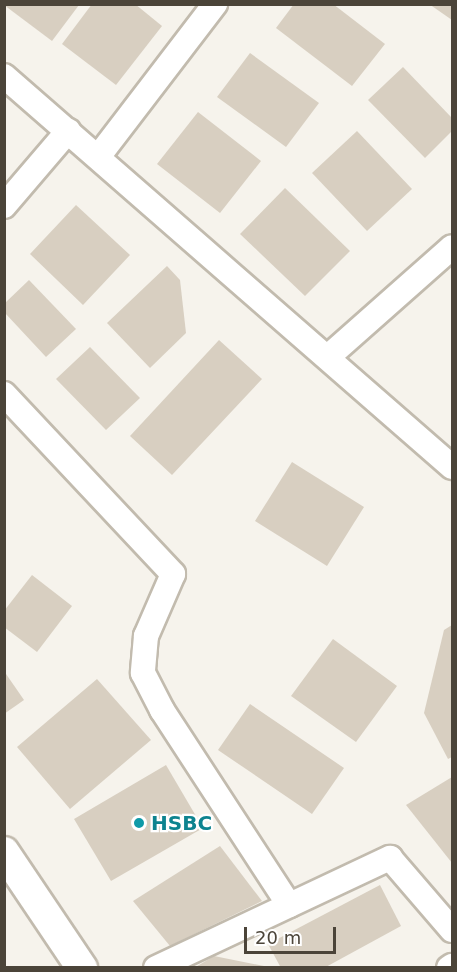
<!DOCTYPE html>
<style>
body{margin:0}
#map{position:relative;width:457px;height:972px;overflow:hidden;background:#f6f3ec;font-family:"DejaVu Sans",sans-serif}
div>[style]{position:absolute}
.building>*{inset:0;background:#d8cfc1}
.roads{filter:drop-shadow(2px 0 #c2bbae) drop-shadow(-2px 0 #c2bbae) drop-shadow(0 2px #c2bbae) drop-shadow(0 -2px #c2bbae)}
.minor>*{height:24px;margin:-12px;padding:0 12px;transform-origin:12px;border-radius:12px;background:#fff}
.tertiary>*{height:30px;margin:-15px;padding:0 15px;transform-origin:15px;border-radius:15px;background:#fff}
.dots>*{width:16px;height:16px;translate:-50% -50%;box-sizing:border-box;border:3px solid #fff;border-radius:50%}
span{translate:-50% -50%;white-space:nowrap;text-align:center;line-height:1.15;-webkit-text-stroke:4.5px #fff;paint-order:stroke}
.culture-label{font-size:20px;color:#0d838f;font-weight:700}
.left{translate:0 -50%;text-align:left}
.frame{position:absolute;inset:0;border:6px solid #4b4439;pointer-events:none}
.scale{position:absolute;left:244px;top:927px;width:92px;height:27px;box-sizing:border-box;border:3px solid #4b4439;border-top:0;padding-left:8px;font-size:18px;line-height:21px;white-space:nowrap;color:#4b4439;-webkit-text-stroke:4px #fff;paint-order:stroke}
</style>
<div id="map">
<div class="building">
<i style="clip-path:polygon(92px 4px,135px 4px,162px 26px,116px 85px,62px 44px)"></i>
<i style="clip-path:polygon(294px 4px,333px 4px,385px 44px,352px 86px,276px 28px)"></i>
<i style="clip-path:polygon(429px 4px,452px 4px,452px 20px)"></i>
<i style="clip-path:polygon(4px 5px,79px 5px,52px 41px)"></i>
<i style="clip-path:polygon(250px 53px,319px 103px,286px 147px,217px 97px)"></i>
<i style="clip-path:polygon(403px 67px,452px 118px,452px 131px,425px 158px,368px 100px)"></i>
<i style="clip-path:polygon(198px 112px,261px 161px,220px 213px,157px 164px)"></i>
<i style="clip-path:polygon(357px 131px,412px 189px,367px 231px,312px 173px)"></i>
<i style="clip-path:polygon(285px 188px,350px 251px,305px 296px,240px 234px)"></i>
<i style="clip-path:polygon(76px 205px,130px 255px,83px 305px,30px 254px)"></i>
<i style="clip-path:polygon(167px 266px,180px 280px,186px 333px,150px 368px,107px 323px)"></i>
<i style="clip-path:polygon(29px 280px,76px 329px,46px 357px,5px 313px,5px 303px)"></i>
<i style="clip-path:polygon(219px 340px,262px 379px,172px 475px,130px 436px)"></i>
<i style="clip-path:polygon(90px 347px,140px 398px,106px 430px,56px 379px)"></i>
<i style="clip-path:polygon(292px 462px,364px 507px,327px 566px,255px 521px)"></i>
<i style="clip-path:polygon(32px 575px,72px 606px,37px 652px,4px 627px,4px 611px)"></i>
<i style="clip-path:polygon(452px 625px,452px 757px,448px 759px,424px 713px,444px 630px)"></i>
<i style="clip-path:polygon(333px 639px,397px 686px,356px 742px,291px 696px)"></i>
<i style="clip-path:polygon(4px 671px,24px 700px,4px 714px)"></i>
<i style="clip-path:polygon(97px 679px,151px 740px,70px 809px,17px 747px)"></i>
<i style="clip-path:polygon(250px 704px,344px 768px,312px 814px,218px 750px)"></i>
<i style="clip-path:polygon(166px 765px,203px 828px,111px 881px,74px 819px)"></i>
<i style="clip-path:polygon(452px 777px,452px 863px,406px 805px)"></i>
<i style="clip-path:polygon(220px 846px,262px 901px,170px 946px,133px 901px)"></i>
<i style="clip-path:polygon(380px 885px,401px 926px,324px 968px,281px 968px,268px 944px)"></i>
<i style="clip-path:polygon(214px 956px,264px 966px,264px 968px,194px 968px)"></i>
</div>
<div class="roads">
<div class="minor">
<i style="left:4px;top:76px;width:595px;rotate:41.11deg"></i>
<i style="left:98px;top:157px;width:193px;rotate:-52.6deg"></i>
<i style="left:4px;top:206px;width:99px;rotate:-49.5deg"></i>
<i style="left:329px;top:356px;width:164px;rotate:-41.5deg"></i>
<i style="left:4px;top:394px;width:247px;rotate:46.8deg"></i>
<i style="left:173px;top:574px;width:68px;rotate:113.5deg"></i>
<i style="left:146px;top:636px;width:37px;rotate:95deg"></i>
<i style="left:143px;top:673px;width:42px;rotate:62.8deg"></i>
<i style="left:162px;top:710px;width:233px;rotate:56.9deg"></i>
<i style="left:156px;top:968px;width:259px;rotate:-25.2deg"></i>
<i style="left:390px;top:858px;width:95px;rotate:49.3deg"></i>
<i style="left:449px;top:968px;width:4px;rotate:-34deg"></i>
</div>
<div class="tertiary">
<i style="left:4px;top:852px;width:140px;rotate:56.1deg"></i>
</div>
</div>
<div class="dots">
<i style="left:139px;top:823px;background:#0f9aa8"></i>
</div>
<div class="culture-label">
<span class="left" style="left:151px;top:823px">HSBC</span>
</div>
<div class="frame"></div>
<div class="scale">20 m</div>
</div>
